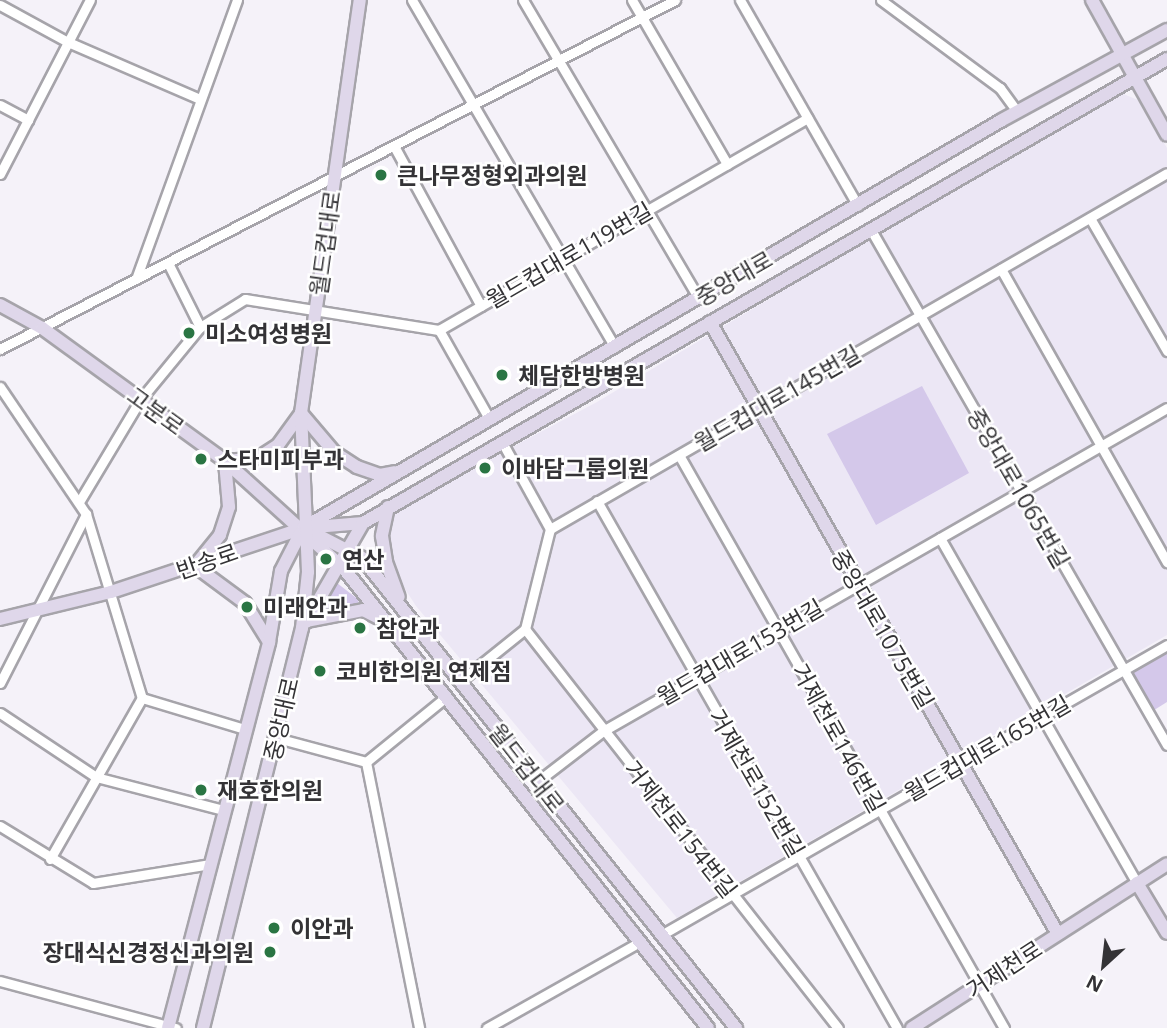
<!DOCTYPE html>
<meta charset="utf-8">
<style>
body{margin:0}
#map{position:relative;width:1167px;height:1028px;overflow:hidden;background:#f5f2f9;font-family:"Open Sans","Noto Sans KR",sans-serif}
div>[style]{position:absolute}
.built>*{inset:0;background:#ece7f5}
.green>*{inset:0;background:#d4c8ea}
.roads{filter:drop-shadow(2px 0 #a6a4aa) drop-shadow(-2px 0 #a6a4aa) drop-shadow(0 2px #a6a4aa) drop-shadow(0 -2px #a6a4aa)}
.street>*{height:9px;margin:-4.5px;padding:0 4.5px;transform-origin:4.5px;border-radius:4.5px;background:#fff}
.secondary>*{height:12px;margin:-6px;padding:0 6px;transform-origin:6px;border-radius:6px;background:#dfd7ea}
.dots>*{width:19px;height:19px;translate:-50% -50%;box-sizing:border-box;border:4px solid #fff;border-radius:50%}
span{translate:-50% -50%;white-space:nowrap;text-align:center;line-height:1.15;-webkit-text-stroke:5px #fff;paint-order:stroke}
.poi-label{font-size:23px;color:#343336;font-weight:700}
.left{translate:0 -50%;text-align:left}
.right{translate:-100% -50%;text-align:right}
.street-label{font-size:23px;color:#343336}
.north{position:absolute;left:1069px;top:930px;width:70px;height:70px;-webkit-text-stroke:5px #fff;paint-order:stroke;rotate:207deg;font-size:19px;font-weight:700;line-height:28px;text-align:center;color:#343336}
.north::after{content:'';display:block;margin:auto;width:24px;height:32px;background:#343336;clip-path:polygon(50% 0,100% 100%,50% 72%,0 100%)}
</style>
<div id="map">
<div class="built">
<i style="clip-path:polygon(1116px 91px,1138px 100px,1167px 148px,1167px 635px,677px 918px,416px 606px,396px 575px,388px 541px,395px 509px,597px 402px)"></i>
</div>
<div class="green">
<i style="clip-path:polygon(922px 386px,969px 473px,876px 525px,827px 434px)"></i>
<i style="clip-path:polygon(337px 583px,359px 600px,357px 606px,323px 611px)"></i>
<i style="clip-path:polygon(1167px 650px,1167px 702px,1151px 712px,1129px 672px)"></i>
</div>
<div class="roads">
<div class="street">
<i style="left:412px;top:0;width:402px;rotate:59.7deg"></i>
<i style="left:523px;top:0;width:347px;rotate:59.5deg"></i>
<i style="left:632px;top:0;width:190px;rotate:59.9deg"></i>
<i style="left:740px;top:0;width:237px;rotate:60.2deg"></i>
<i style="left:881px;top:0;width:148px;rotate:36.5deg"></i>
<i style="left:1000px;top:88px;width:29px;rotate:54deg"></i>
<i style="left:0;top:5px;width:77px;rotate:28.6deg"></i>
<i style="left:68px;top:42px;width:144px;rotate:23.4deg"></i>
<i style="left:0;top:105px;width:32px;rotate:28deg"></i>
<i style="left:394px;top:146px;width:182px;rotate:61.5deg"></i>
<i style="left:0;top:174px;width:196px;rotate:-62.7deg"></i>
<i style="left:1090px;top:218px;width:154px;rotate:59.9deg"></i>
<i style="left:871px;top:230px;width:594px;rotate:60.11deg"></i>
<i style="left:168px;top:263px;width:72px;rotate:63.4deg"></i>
<i style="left:1001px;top:269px;width:337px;rotate:60.5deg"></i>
<i style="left:136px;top:279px;width:297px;rotate:-70.1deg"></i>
<i style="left:439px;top:330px;width:103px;rotate:60.5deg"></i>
<i style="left:0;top:349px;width:760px;rotate:-27.34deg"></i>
<i style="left:0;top:387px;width:153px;rotate:55.9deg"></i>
<i style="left:86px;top:514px;width:192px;rotate:73.1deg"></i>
<i style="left:502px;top:442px;width:99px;rotate:61.1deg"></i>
<i style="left:679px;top:455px;width:659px;rotate:60.44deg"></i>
<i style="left:597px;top:501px;width:606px;rotate:60.35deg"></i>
<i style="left:79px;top:502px;width:119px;rotate:-59.1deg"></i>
<i style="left:140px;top:400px;width:94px;rotate:-50.6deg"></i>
<i style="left:200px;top:327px;width:53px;rotate:-31.9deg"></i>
<i style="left:245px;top:299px;width:196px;rotate:9.1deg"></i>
<i style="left:439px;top:330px;width:425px;rotate:-29.9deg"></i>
<i style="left:940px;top:538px;width:397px;rotate:60.3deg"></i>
<i style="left:525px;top:629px;width:507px;rotate:51.89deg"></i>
<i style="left:459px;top:682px;width:85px;rotate:-38.8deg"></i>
<i style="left:525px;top:629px;width:103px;rotate:-76deg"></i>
<i style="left:550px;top:529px;width:712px;rotate:-29.98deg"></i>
<i style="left:0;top:683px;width:190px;rotate:-63deg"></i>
<i style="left:142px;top:698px;width:108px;rotate:16.8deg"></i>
<i style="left:0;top:713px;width:115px;rotate:33.7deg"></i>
<i style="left:96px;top:777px;width:132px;rotate:14.5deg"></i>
<i style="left:277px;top:738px;width:92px;rotate:15.1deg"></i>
<i style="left:366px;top:762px;width:103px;rotate:-39.1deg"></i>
<i style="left:366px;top:762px;width:271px;rotate:78.7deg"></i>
<i style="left:538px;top:781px;width:82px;rotate:-37.6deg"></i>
<i style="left:603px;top:731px;width:650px;rotate:-29.8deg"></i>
<i style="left:0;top:826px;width:109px;rotate:31.5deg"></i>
<i style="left:93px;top:883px;width:119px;rotate:-9.2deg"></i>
<i style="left:50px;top:859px;width:185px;rotate:-60.3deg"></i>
<i style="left:661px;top:935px;width:583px;rotate:-29.82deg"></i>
<i style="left:0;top:981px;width:182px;rotate:15deg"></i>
<i style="left:487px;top:1028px;width:173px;rotate:-29.4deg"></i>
</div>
<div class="secondary">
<i style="left:1092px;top:0;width:154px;rotate:60.9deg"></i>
<i style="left:0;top:305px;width:48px;rotate:28.7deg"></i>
<i style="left:42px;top:328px;width:226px;rotate:36deg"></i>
<i style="left:225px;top:461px;width:162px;rotate:42.2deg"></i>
<i style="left:345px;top:570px;width:584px;rotate:51.6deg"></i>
<i style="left:710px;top:322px;width:704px;rotate:60.38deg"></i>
<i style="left:301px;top:413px;width:51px;rotate:49.8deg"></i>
<i style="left:334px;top:452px;width:27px;rotate:33deg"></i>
<i style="left:357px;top:467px;width:24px;rotate:19deg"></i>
<i style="left:380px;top:475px;width:15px;rotate:-11deg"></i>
<i style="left:225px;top:461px;width:33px;rotate:-5deg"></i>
<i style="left:258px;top:458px;width:24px;rotate:-33deg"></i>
<i style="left:278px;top:445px;width:39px;rotate:-54deg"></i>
<i style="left:225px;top:462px;width:45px;rotate:84.9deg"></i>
<i style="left:229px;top:507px;width:29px;rotate:108deg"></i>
<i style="left:220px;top:535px;width:40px;rotate:129deg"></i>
<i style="left:195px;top:566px;width:62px;rotate:36.5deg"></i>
<i style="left:245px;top:603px;width:46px;rotate:58.4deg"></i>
<i style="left:388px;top:507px;width:30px;rotate:102deg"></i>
<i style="left:382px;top:536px;width:26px;rotate:81deg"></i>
<i style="left:386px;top:562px;width:37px;rotate:70deg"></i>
<i style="left:310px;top:531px;width:59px;rotate:27.4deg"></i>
<i style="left:362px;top:558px;width:601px;rotate:51.49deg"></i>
<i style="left:0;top:619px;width:114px;rotate:-13.7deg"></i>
<i style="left:111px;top:592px;width:202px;rotate:-18.4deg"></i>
<i style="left:303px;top:528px;width:60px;rotate:-4.8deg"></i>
<i style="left:363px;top:523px;width:928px;rotate:-29.99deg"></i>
<i style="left:306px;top:621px;width:58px;rotate:-10.9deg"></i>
<i style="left:363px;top:610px;width:22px;rotate:27deg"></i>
<i style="left:306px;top:622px;width:114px;rotate:-60.1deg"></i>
<i style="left:1137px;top:883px;width:58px;rotate:59deg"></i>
<i style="left:168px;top:1028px;width:399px;rotate:-75.3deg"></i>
<i style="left:269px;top:642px;width:72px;rotate:-80.4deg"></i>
<i style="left:281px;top:571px;width:48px;rotate:-62.9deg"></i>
<i style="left:303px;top:528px;width:809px;rotate:-30.27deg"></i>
<i style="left:1002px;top:120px;width:188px;rotate:-28.6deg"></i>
<i style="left:203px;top:1028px;width:412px;rotate:-76.1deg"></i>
<i style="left:302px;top:628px;width:56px;rotate:-83.9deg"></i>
<i style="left:308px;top:572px;width:159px;rotate:-92.5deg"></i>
<i style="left:301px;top:413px;width:417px;rotate:-81.9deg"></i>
<i style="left:912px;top:1028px;width:303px;rotate:-32.7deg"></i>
</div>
</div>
<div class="dots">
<i style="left:381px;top:175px;background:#2a7543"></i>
<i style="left:189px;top:333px;background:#2a7543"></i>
<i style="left:502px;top:375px;background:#2a7543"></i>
<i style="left:201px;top:459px;background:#2a7543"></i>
<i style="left:485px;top:468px;background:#2a7543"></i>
<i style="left:326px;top:559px;background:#2a7543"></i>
<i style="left:247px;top:607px;background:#2a7543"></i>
<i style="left:360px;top:628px;background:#2a7543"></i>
<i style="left:320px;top:671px;background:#2a7543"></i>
<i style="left:201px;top:790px;background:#2a7543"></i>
<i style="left:274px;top:928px;background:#2a7543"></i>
<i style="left:270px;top:952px;background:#2a7543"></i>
</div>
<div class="poi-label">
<span class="left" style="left:397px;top:175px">큰나무정형외과의원</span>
<span class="left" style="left:205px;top:333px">미소여성병원</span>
<span class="left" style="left:518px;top:375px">체담한방병원</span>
<span class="left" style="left:217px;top:459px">스타미피부과</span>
<span class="left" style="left:501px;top:468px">이바담그룹의원</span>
<span class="left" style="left:342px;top:559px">연산</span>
<span class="left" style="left:263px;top:607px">미래안과</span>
<span class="left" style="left:376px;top:628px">참안과</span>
<span class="left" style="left:336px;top:671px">코비한의원 연제점</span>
<span class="left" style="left:217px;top:790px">재호한의원</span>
<span class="left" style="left:290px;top:928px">이안과</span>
<span class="right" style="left:254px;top:952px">장대식신경정신과의원</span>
</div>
<div class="street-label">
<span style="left:325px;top:243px;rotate:-82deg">월드컵대로</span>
<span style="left:569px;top:255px;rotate:-30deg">월드컵대로119번길</span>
<span style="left:734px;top:278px;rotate:-30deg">중앙대로</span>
<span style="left:777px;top:398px;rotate:-30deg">월드컵대로145번길</span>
<span style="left:156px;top:411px;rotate:36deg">고분로</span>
<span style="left:1019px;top:488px;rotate:60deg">중앙대로1065번길</span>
<span style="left:207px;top:561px;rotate:-19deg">반송로</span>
<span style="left:883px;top:629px;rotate:60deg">중앙대로1075번길</span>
<span style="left:740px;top:652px;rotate:-30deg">월드컵대로153번길</span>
<span style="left:281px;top:719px;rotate:-77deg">중앙대로</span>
<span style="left:839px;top:738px;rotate:61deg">거제천로146번길</span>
<span style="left:987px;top:748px;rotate:-30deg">월드컵대로165번길</span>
<span style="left:527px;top:768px;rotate:52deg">월드컵대로</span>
<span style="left:757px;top:783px;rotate:60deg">거제천로152번길</span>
<span style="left:681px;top:829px;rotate:52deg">거제천로154번길</span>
<span style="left:1004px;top:969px;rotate:-33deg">거제천로</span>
</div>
<div class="north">N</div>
</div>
